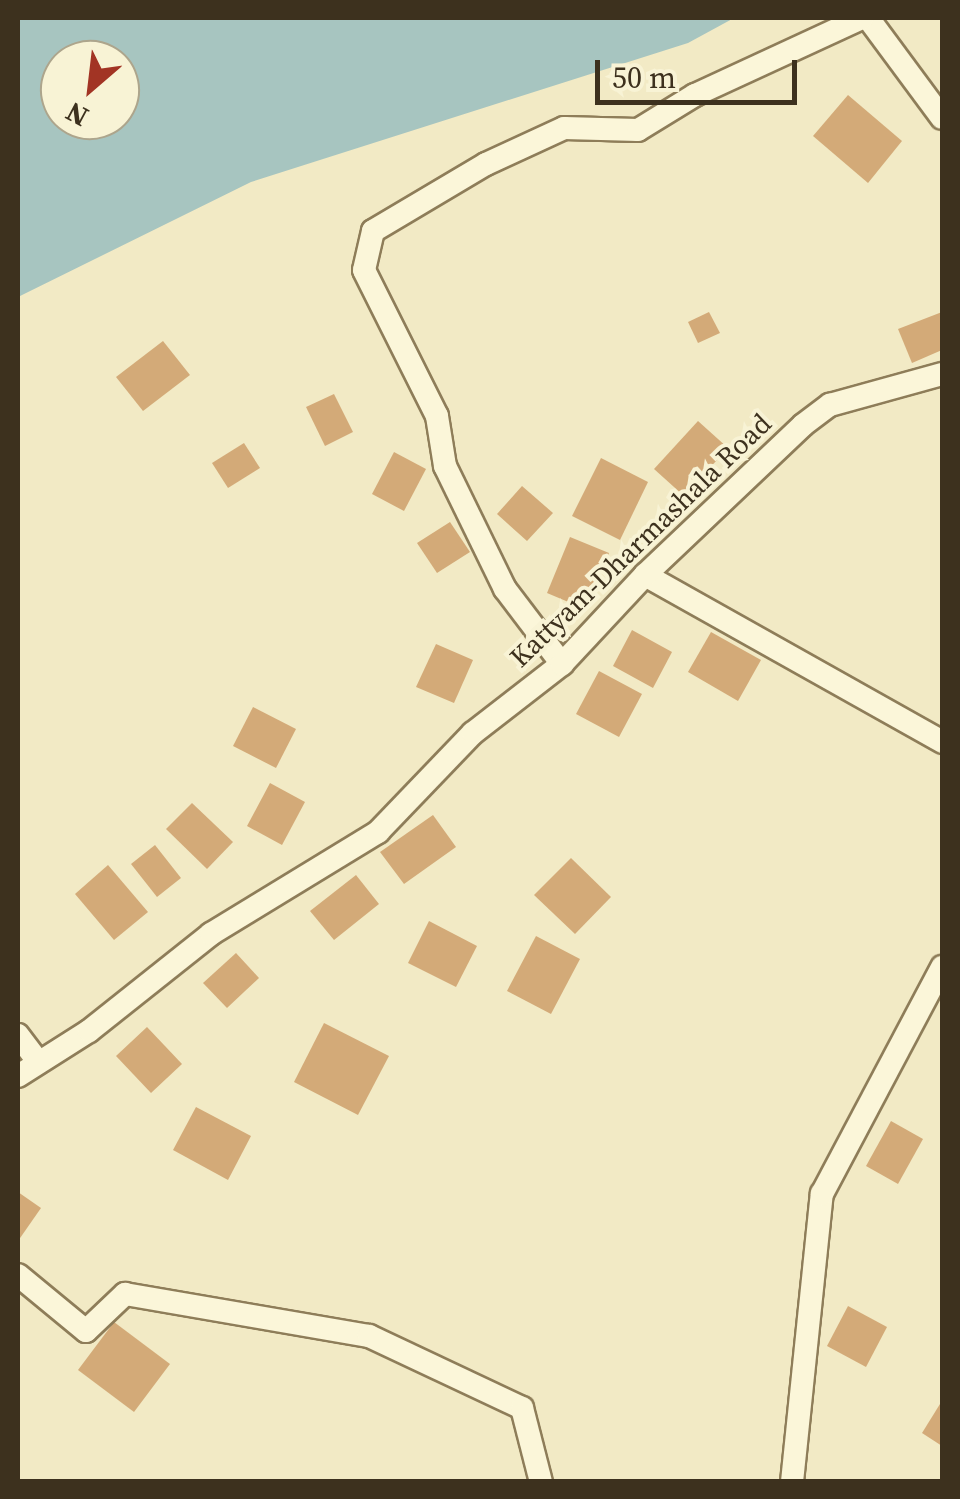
<!DOCTYPE html>
<style>
body{margin:0}
#map{position:relative;width:960px;height:1499px;overflow:hidden;background:#f2eac5;font-family:"Source Serif 4",serif}
div>[style]{position:absolute}
.water>*{inset:0;background:#a7c5c0}
.building>*{inset:0;background:#d3aa78}
.roads{filter:drop-shadow(2px 0 #8e7d59) drop-shadow(-2px 0 #8e7d59) drop-shadow(0 2px #8e7d59) drop-shadow(0 -2px #8e7d59)}
.street>*{height:22px;margin:-11px;padding:0 11px;transform-origin:11px;border-radius:11px;background:#fbf6d9}
span{translate:-50% -50%;white-space:nowrap;text-align:center;line-height:1.15;-webkit-text-stroke:8px #f8f3d5;paint-order:stroke}
.street-label{font-size:28px;color:#3d311e}
.frame{position:absolute;inset:0;border:20px solid #3d311e;pointer-events:none}
.north{position:absolute;left:40px;top:40px;width:100px;height:100px;box-sizing:border-box;background:#f8f3d5;border:2px solid #ada58c;border-radius:50%;rotate:208deg;font-size:28px;font-weight:700;line-height:40px;text-align:center;color:#3d311e}
.north::after{content:'';display:block;margin:auto;width:35px;height:45px;background:#a23424;clip-path:polygon(50% 0,100% 100%,50% 72%,0 100%)}
.scale{position:absolute;left:595px;top:60px;width:202px;height:45px;box-sizing:border-box;border:5px solid #3d311e;border-top:0;padding-left:12px;font-size:30px;line-height:35px;white-space:nowrap;color:#3d311e;-webkit-text-stroke:8px #f8f3d5;paint-order:stroke}
</style>
<div id="map">
<div class="water">
<i style="clip-path:polygon(evenodd,18px 18px,734px 18px,688px 43px,251px 182px,18px 297px,18px 18px,60px 60px,120px 60px,120px 120px,60px 120px,60px 60px)"></i>
</div>
<div class="building">
<i style="clip-path:polygon(848px 95px,902px 141px,868px 183px,813px 136px)"></i>
<i style="clip-path:polygon(709px 312px,720px 333px,698px 343px,688px 322px)"></i>
<i style="clip-path:polygon(942px 312px,942px 350px,912px 363px,898px 329px)"></i>
<i style="clip-path:polygon(163px 341px,190px 375px,143px 411px,116px 377px)"></i>
<i style="clip-path:polygon(334px 394px,353px 432px,325px 446px,306px 407px)"></i>
<i style="clip-path:polygon(698px 421px,728px 448px,684px 496px,654px 469px)"></i>
<i style="clip-path:polygon(244px 443px,260px 468px,228px 488px,212px 463px)"></i>
<i style="clip-path:polygon(394px 452px,426px 469px,404px 511px,372px 494px)"></i>
<i style="clip-path:polygon(601px 458px,648px 482px,620px 540px,572px 516px)"></i>
<i style="clip-path:polygon(522px 486px,553px 513px,527px 541px,497px 514px)"></i>
<i style="clip-path:polygon(450px 522px,470px 552px,437px 573px,417px 543px)"></i>
<i style="clip-path:polygon(570px 537px,609px 553px,585px 609px,547px 593px)"></i>
<i style="clip-path:polygon(632px 630px,672px 652px,653px 688px,613px 666px)"></i>
<i style="clip-path:polygon(711px 632px,761px 660px,738px 701px,688px 672px)"></i>
<i style="clip-path:polygon(436px 644px,473px 660px,454px 703px,416px 687px)"></i>
<i style="clip-path:polygon(599px 671px,642px 694px,619px 737px,576px 714px)"></i>
<i style="clip-path:polygon(253px 707px,296px 729px,276px 768px,233px 746px)"></i>
<i style="clip-path:polygon(270px 783px,305px 802px,282px 845px,247px 826px)"></i>
<i style="clip-path:polygon(192px 803px,233px 842px,207px 869px,166px 829px)"></i>
<i style="clip-path:polygon(433px 815px,456px 847px,404px 884px,380px 852px)"></i>
<i style="clip-path:polygon(155px 845px,181px 878px,157px 897px,131px 864px)"></i>
<i style="clip-path:polygon(571px 858px,611px 897px,575px 934px,534px 895px)"></i>
<i style="clip-path:polygon(108px 865px,148px 912px,114px 940px,75px 894px)"></i>
<i style="clip-path:polygon(356px 875px,379px 904px,334px 940px,310px 911px)"></i>
<i style="clip-path:polygon(429px 921px,477px 946px,456px 987px,408px 963px)"></i>
<i style="clip-path:polygon(536px 936px,580px 959px,551px 1014px,507px 991px)"></i>
<i style="clip-path:polygon(236px 953px,259px 978px,227px 1008px,203px 983px)"></i>
<i style="clip-path:polygon(324px 1023px,389px 1056px,358px 1115px,294px 1082px)"></i>
<i style="clip-path:polygon(147px 1027px,182px 1064px,151px 1093px,116px 1056px)"></i>
<i style="clip-path:polygon(196px 1107px,251px 1136px,228px 1180px,173px 1150px)"></i>
<i style="clip-path:polygon(891px 1121px,923px 1139px,898px 1184px,866px 1166px)"></i>
<i style="clip-path:polygon(18px 1192px,41px 1208px,18px 1241px)"></i>
<i style="clip-path:polygon(848px 1306px,887px 1327px,866px 1367px,827px 1346px)"></i>
<i style="clip-path:polygon(114px 1322px,170px 1364px,134px 1412px,78px 1370px)"></i>
<i style="clip-path:polygon(940px 1404px,942px 1405px,942px 1446px,922px 1433px)"></i>
</div>
<div class="roads">
<div class="street">
<i style="left:868px;top:18px;width:124px;rotate:53.5deg"></i>
<i style="left:645px;top:575px;width:341px;rotate:29.3deg"></i>
<i style="left:562px;top:664px;width:94px;rotate:-127.2deg"></i>
<i style="left:505px;top:589px;width:137px;rotate:-116deg"></i>
<i style="left:445px;top:466px;width:51px;rotate:-99.1deg"></i>
<i style="left:437px;top:416px;width:163px;rotate:-116.6deg"></i>
<i style="left:364px;top:270px;width:40px;rotate:-77deg"></i>
<i style="left:373px;top:231px;width:131px;rotate:-30.7deg"></i>
<i style="left:486px;top:164px;width:86px;rotate:-24.8deg"></i>
<i style="left:564px;top:128px;width:74px;rotate:1.5deg"></i>
<i style="left:638px;top:130px;width:67px;rotate:-31.6deg"></i>
<i style="left:695px;top:95px;width:184px;rotate:-24.8deg"></i>
<i style="left:18px;top:1035px;width:34px;rotate:53deg"></i>
<i style="left:18px;top:1076px;width:84px;rotate:-32.4deg"></i>
<i style="left:89px;top:1031px;width:156px;rotate:-38.5deg"></i>
<i style="left:211px;top:934px;width:196px;rotate:-31.4deg"></i>
<i style="left:378px;top:832px;width:137px;rotate:-46.2deg"></i>
<i style="left:473px;top:733px;width:113px;rotate:-37.8deg"></i>
<i style="left:562px;top:664px;width:122px;rotate:-47deg"></i>
<i style="left:645px;top:575px;width:218px;rotate:-43.5deg"></i>
<i style="left:803px;top:425px;width:34px;rotate:-37deg"></i>
<i style="left:830px;top:405px;width:116px;rotate:-15.5deg"></i>
<i style="left:18px;top:1275px;width:88px;rotate:39.5deg"></i>
<i style="left:86px;top:1331px;width:54px;rotate:-43.5deg"></i>
<i style="left:125px;top:1294px;width:248px;rotate:9.8deg"></i>
<i style="left:369px;top:1336px;width:169px;rotate:25.2deg"></i>
<i style="left:522px;top:1408px;width:76px;rotate:75.6deg"></i>
<i style="left:792px;top:1482px;width:290px;rotate:-84.1deg"></i>
<i style="left:822px;top:1194px;width:257px;rotate:-62.1deg"></i>
</div>
</div>
<div class="street-label">
<span style="left:640px;top:540px;rotate:-44deg">Kattyam-Dharmashala Road</span>
</div>
<div class="frame"></div>
<div class="north">N</div>
<div class="scale">50 m</div>
</div>
